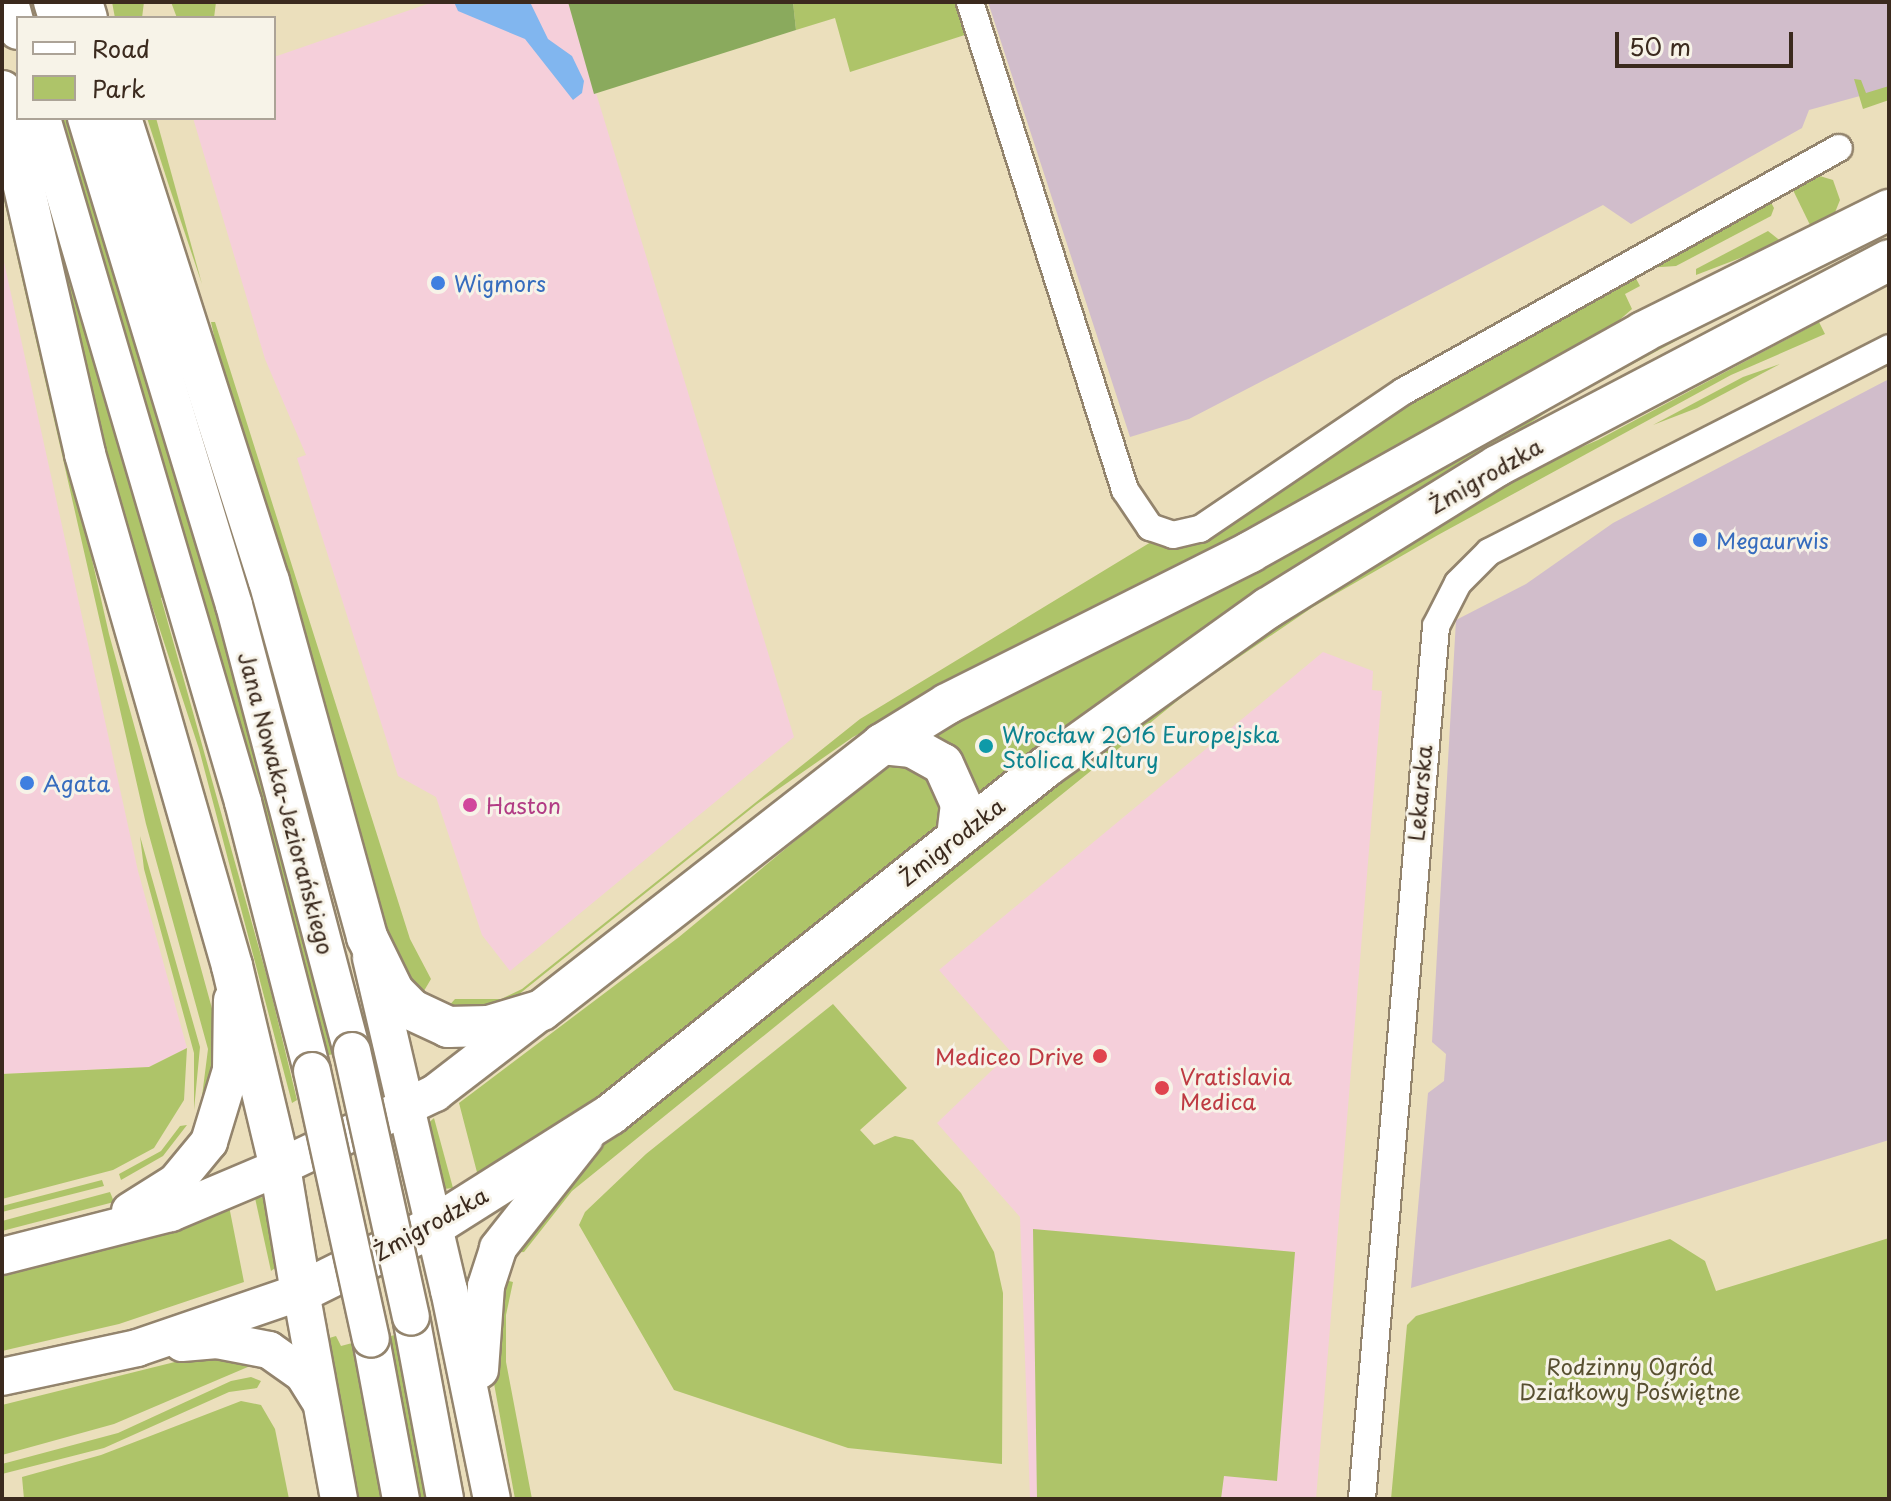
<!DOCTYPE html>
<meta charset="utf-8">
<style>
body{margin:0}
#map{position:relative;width:1891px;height:1501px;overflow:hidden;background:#ebdfbc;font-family:"Playpen Sans",sans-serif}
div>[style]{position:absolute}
.built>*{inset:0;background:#f5cfda}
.industrial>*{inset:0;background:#d1bdcb}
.green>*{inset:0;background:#aec469}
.forest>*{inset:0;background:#8aaa5d}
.water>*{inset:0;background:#81b6ef}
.roads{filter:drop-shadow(2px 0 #93846d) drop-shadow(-2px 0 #93846d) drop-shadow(0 2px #93846d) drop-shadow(0 -2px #93846d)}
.street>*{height:26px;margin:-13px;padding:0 13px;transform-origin:13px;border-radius:13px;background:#fff}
.secondary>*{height:36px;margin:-18px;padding:0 18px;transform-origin:18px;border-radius:18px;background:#fff}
.primary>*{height:40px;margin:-20px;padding:0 20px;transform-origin:20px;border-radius:20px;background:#fff}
.bridges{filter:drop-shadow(2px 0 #93846d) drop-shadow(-2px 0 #93846d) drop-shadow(0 2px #93846d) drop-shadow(0 -2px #93846d)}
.secondary-bridge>*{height:36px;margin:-18px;padding:0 18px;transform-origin:18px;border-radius:18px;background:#fff}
.dots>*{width:22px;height:22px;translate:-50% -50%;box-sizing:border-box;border:4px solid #f7f3e8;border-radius:50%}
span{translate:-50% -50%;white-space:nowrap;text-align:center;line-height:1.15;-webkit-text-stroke:6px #f7f3e8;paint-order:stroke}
.shop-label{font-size:22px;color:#366cbe}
.left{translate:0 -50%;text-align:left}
.street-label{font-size:22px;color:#3b2a1e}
.culture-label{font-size:22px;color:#0d838f}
.hotel-label{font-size:22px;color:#b23c85}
.health-label{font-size:22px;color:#be3a42}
.right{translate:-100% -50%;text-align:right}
.park-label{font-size:22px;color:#585031}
.frame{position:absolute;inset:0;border:4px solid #3b2a1e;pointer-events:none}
.legend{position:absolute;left:16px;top:16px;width:260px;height:104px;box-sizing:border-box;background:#f7f3e8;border:2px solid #aca397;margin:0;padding:10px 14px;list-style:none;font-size:24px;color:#3b2a1e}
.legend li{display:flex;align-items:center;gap:16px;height:40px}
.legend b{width:40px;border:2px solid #aca397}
.scale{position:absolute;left:1615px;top:32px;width:178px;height:36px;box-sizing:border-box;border:4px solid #3b2a1e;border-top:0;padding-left:10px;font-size:24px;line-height:28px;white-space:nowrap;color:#3b2a1e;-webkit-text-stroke:6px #f7f3e8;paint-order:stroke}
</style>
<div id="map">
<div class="built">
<i style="clip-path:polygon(433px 2px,568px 2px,794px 737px,510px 971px,482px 935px,436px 797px,398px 776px,297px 458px,306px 455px,265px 359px,193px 118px,274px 118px,274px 57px)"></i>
<i style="clip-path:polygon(2px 253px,138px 871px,187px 1048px,149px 1067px,2px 1074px)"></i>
<i style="clip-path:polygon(1323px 652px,1373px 671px,1372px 690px,1382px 691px,1316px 1499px,1030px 1499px,1020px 1217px,937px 1123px,1011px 1052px,939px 970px)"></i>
</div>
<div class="industrial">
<i style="clip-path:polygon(988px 2px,1889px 2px,1889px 88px,1809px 110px,1802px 128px,1631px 224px,1603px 205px,1189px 419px,1130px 437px)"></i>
<i style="clip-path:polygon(1889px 379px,1889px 1140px,1411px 1288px,1428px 1093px,1444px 1081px,1446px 1054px,1432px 1042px,1456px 620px,1526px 584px,1613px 523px)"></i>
</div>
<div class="green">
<i style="clip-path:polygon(144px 2px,142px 18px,115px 18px,112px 2px)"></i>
<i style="clip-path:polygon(171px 2px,216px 2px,214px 18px,177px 18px)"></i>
<i style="clip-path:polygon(793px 2px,961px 2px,971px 33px,850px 72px,835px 18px,796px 30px)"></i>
<i style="clip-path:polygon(1854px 79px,1861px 80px,1866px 93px,1889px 86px,1889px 100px,1863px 109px)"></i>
<i style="clip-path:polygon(55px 118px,69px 118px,252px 728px,339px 1053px,324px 1056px)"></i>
<i style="clip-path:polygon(147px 118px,156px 118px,202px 284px,169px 186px)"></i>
<i style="clip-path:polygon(30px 140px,167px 596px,161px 598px,269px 984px,297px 1100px,292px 1103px,199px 749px,96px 435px)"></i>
<i style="clip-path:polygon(2px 164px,109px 634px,219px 1034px,222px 1059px,200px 1112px,208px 1049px,146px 824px,2px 191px)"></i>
<i style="clip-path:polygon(1813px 174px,1833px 180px,1840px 200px,1834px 215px,1812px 229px,1791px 186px)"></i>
<i style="clip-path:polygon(1768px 197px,1774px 208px,1771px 216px,1676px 266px,1646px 268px)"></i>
<i style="clip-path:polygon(1768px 231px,1782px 242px,1696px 275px,1696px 269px)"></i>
<i style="clip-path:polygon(1633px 273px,1640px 286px,1625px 294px,1632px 309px,1599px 338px,1279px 519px,853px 737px,757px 804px,518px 995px,480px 1009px,447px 1008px,455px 999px,501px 999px,522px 989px,860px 719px,1151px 542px,1182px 547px,1197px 542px,1344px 439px)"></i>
<i style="clip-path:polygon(1797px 276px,1560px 403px,974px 799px,930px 737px,1581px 381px)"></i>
<i style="clip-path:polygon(211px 322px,215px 322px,410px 939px,431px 979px,421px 996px,394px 967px,230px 409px)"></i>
<i style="clip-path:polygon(1819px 322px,1825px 334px,1731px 375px,1438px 535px,1313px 607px,1192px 689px,572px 1191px,524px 1252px,508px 1253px,561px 1179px,1193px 676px,1528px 470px,1598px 440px)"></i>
<i style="clip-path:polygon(1780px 364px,1697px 408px,1653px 425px,1743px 377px)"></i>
<i style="clip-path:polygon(900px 762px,933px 775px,942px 815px,937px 827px,598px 1099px,479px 1180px,459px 1103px,679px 937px,876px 774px)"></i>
<i style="clip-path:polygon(140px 836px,200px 1047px,194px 1110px,194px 1053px,144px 869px)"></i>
<i style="clip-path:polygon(833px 1004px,907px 1088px,860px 1130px,874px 1145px,895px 1136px,913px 1140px,961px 1193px,994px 1252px,1003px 1293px,1002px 1464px,848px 1448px,674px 1390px,579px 1225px,585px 1212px,646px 1154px)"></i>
<i style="clip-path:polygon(187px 1048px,184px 1100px,154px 1148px,113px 1170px,2px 1199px,2px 1074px,149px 1067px)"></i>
<i style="clip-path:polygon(434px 1118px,453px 1188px,444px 1189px,423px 1128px)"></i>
<i style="clip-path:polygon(187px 1125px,163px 1156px,121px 1180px,119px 1174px,161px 1151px,180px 1126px)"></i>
<i style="clip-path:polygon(102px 1180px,104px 1186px,2px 1212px,2px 1206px)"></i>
<i style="clip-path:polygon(110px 1192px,114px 1202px,2px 1231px,2px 1221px)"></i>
<i style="clip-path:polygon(265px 1197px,279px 1265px,271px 1271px,255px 1198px)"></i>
<i style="clip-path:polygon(229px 1206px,244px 1282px,119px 1324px,2px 1351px,2px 1273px,112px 1248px)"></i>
<i style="clip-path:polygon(1033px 1229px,1295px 1252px,1277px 1481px,1224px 1476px,1221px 1499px,1037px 1499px)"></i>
<i style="clip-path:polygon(1889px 1238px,1889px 1499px,1391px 1499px,1407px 1325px,1416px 1316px,1670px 1239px,1705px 1261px,1716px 1291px)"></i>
<i style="clip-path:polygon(498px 1278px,513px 1282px,506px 1315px,506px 1362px,532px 1499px,515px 1499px,493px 1378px)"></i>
<i style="clip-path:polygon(397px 1323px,429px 1499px,416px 1499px,386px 1337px,395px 1335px,393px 1324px)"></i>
<i style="clip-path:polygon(336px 1336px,341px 1346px,356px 1342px,384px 1499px,349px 1499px,316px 1342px)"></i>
<i style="clip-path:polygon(215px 1352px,257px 1363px,114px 1424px,2px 1455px,2px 1405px)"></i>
<i style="clip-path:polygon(251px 1377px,261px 1381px,257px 1388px,229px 1392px,104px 1448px,2px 1474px,2px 1464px,118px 1433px,231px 1381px)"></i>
<i style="clip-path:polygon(241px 1401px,261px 1405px,275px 1429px,289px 1499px,24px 1499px,22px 1477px,101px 1455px)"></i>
</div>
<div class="forest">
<i style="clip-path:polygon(568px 2px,793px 2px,796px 30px,594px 94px)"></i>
</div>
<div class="water">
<i style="clip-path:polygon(454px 2px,530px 2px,548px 39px,572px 56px,584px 81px,582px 93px,573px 100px,525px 39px,458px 11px)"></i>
</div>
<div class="roads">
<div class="street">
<i style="left:970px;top:2px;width:512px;rotate:72.38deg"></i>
<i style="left:1125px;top:490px;width:45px;rotate:56deg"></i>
<i style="left:1150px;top:527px;width:24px;rotate:19deg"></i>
<i style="left:1173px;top:535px;width:28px;rotate:-13deg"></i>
<i style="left:1200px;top:529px;width:246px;rotate:-34.1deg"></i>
<i style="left:1404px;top:391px;width:498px;rotate:-29.2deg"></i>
<i style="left:1362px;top:1499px;width:876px;rotate:-85.15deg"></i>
<i style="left:1436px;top:626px;width:48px;rotate:-62.9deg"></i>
<i style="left:1458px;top:583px;width:44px;rotate:-45deg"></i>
<i style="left:1489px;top:552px;width:449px;rotate:-27deg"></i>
</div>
<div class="secondary">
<i style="left:10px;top:2px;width:30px;rotate:75deg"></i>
<i style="left:52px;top:2px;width:17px;rotate:73deg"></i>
<i style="left:42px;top:118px;width:713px;rotate:73.62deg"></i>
<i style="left:243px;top:802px;width:278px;rotate:75.6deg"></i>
<i style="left:86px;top:118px;width:509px;rotate:73.1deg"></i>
<i style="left:234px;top:605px;width:461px;rotate:75.2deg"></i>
<i style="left:371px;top:958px;width:341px;rotate:76.8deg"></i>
<i style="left:449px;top:1290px;width:213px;rotate:78.4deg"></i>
<i style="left:130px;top:1211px;width:54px;rotate:-32.2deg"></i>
<i style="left:176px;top:1182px;width:52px;rotate:-50.5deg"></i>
<i style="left:209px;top:1142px;width:75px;rotate:-73deg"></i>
<i style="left:231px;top:1070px;width:70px;rotate:-89.2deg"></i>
<i style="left:2px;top:1256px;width:174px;rotate:-14.3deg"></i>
<i style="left:171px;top:1213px;width:118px;rotate:-22.9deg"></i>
<i style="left:280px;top:1167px;width:172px;rotate:-25.5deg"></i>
<i style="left:435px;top:1093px;width:133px;rotate:-37.6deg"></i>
<i style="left:411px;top:1317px;width:185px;rotate:79.4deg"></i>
<i style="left:371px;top:1339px;width:163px;rotate:79.4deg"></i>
<i style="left:182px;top:1343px;width:35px;rotate:-5deg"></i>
<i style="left:217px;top:1340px;width:53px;rotate:10.9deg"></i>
<i style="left:269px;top:1350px;width:42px;rotate:35.2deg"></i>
<i style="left:303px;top:1374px;width:31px;rotate:58deg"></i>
<i style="left:480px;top:1370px;width:84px;rotate:-85.9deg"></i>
<i style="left:486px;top:1286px;width:40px;rotate:-72deg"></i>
<i style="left:498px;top:1248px;width:140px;rotate:-51.7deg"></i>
<i style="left:2px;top:1377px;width:138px;rotate:-12.1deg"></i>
<i style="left:137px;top:1348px;width:173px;rotate:-18.9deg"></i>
<i style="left:301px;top:1292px;width:210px;rotate:79.6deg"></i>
</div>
<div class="primary">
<i style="left:82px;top:2px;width:17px;rotate:73deg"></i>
<i style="left:2px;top:91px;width:372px;rotate:77.1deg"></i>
<i style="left:85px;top:454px;width:533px;rotate:73.98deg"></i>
<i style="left:232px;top:966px;width:207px;rotate:76.6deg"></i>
<i style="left:280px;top:1167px;width:127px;rotate:80.5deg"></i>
<i style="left:301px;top:1292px;width:148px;rotate:-26.4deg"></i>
<i style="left:434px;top:1226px;width:209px;rotate:-32.3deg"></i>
<i style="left:611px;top:1114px;width:558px;rotate:-38.6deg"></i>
<i style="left:1047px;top:766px;width:272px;rotate:-35.6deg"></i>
<i style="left:1268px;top:608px;width:269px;rotate:-31.8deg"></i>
<i style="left:1497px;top:466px;width:443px;rotate:-27.7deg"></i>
<i style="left:121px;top:118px;width:486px;rotate:72.3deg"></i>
<i style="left:269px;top:581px;width:369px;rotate:74.6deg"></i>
<i style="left:367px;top:937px;width:61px;rotate:63.9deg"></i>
<i style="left:394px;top:992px;width:25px;rotate:45deg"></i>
<i style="left:412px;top:1010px;width:40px;rotate:25deg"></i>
<i style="left:448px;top:1027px;width:41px;rotate:-1.4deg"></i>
<i style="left:489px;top:1026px;width:55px;rotate:-16.8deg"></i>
<i style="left:542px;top:1010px;width:432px;rotate:-38deg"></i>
<i style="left:882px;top:744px;width:76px;rotate:-31.6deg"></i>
<i style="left:947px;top:704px;width:339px;rotate:-26.6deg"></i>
<i style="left:1250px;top:552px;width:450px;rotate:-29.2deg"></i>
<i style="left:1643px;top:332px;width:275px;rotate:-26.4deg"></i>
<i style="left:882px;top:744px;width:30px;rotate:6deg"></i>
<i style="left:912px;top:747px;width:35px;rotate:29deg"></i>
<i style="left:943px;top:764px;width:44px;rotate:65.8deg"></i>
<i style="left:961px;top:804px;width:32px;rotate:97deg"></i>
</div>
</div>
<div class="bridges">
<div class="secondary-bridge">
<i style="left:352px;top:1051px;width:272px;rotate:77.5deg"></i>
<i style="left:312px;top:1071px;width:274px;rotate:77.6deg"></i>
</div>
</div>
<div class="dots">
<i style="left:438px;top:283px;background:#3f7fe0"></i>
<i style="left:1700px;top:540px;background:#3f7fe0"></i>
<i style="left:986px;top:746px;background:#0f9aa8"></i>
<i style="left:27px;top:783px;background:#3f7fe0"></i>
<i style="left:470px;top:805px;background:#d1479c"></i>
<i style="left:1100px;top:1056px;background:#e0444e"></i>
<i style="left:1162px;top:1088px;background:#e0444e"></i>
</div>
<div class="shop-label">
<span class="left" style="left:454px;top:283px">Wigmors</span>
<span class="left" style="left:1716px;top:540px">Megaurwis</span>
<span class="left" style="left:43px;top:783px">Agata</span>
</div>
<div class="street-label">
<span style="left:1485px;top:475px;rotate:-30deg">Żmigrodzka</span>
<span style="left:1419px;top:793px;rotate:-85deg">Lekarska</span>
<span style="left:287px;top:803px;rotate:75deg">Jana Nowaka-Jeziorańskiego</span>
<span style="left:951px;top:841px;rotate:-38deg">Żmigrodzka</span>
<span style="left:430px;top:1223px;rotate:-29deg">Żmigrodzka</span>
</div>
<div class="culture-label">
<span class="left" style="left:1002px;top:746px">Wrocław 2016 Europejska<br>Stolica Kultury</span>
</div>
<div class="hotel-label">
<span class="left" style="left:486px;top:805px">Haston</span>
</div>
<div class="health-label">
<span class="right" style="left:1084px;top:1056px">Mediceo Drive</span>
<span class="left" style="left:1180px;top:1088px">Vratislavia<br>Medica</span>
</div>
<div class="park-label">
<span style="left:1630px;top:1378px">Rodzinny Ogród<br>Działkowy Poświętne</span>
</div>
<div class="frame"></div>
<ul class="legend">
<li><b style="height:10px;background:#fff"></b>Road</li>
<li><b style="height:22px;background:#aec469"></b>Park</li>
</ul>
<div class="scale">50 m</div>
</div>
